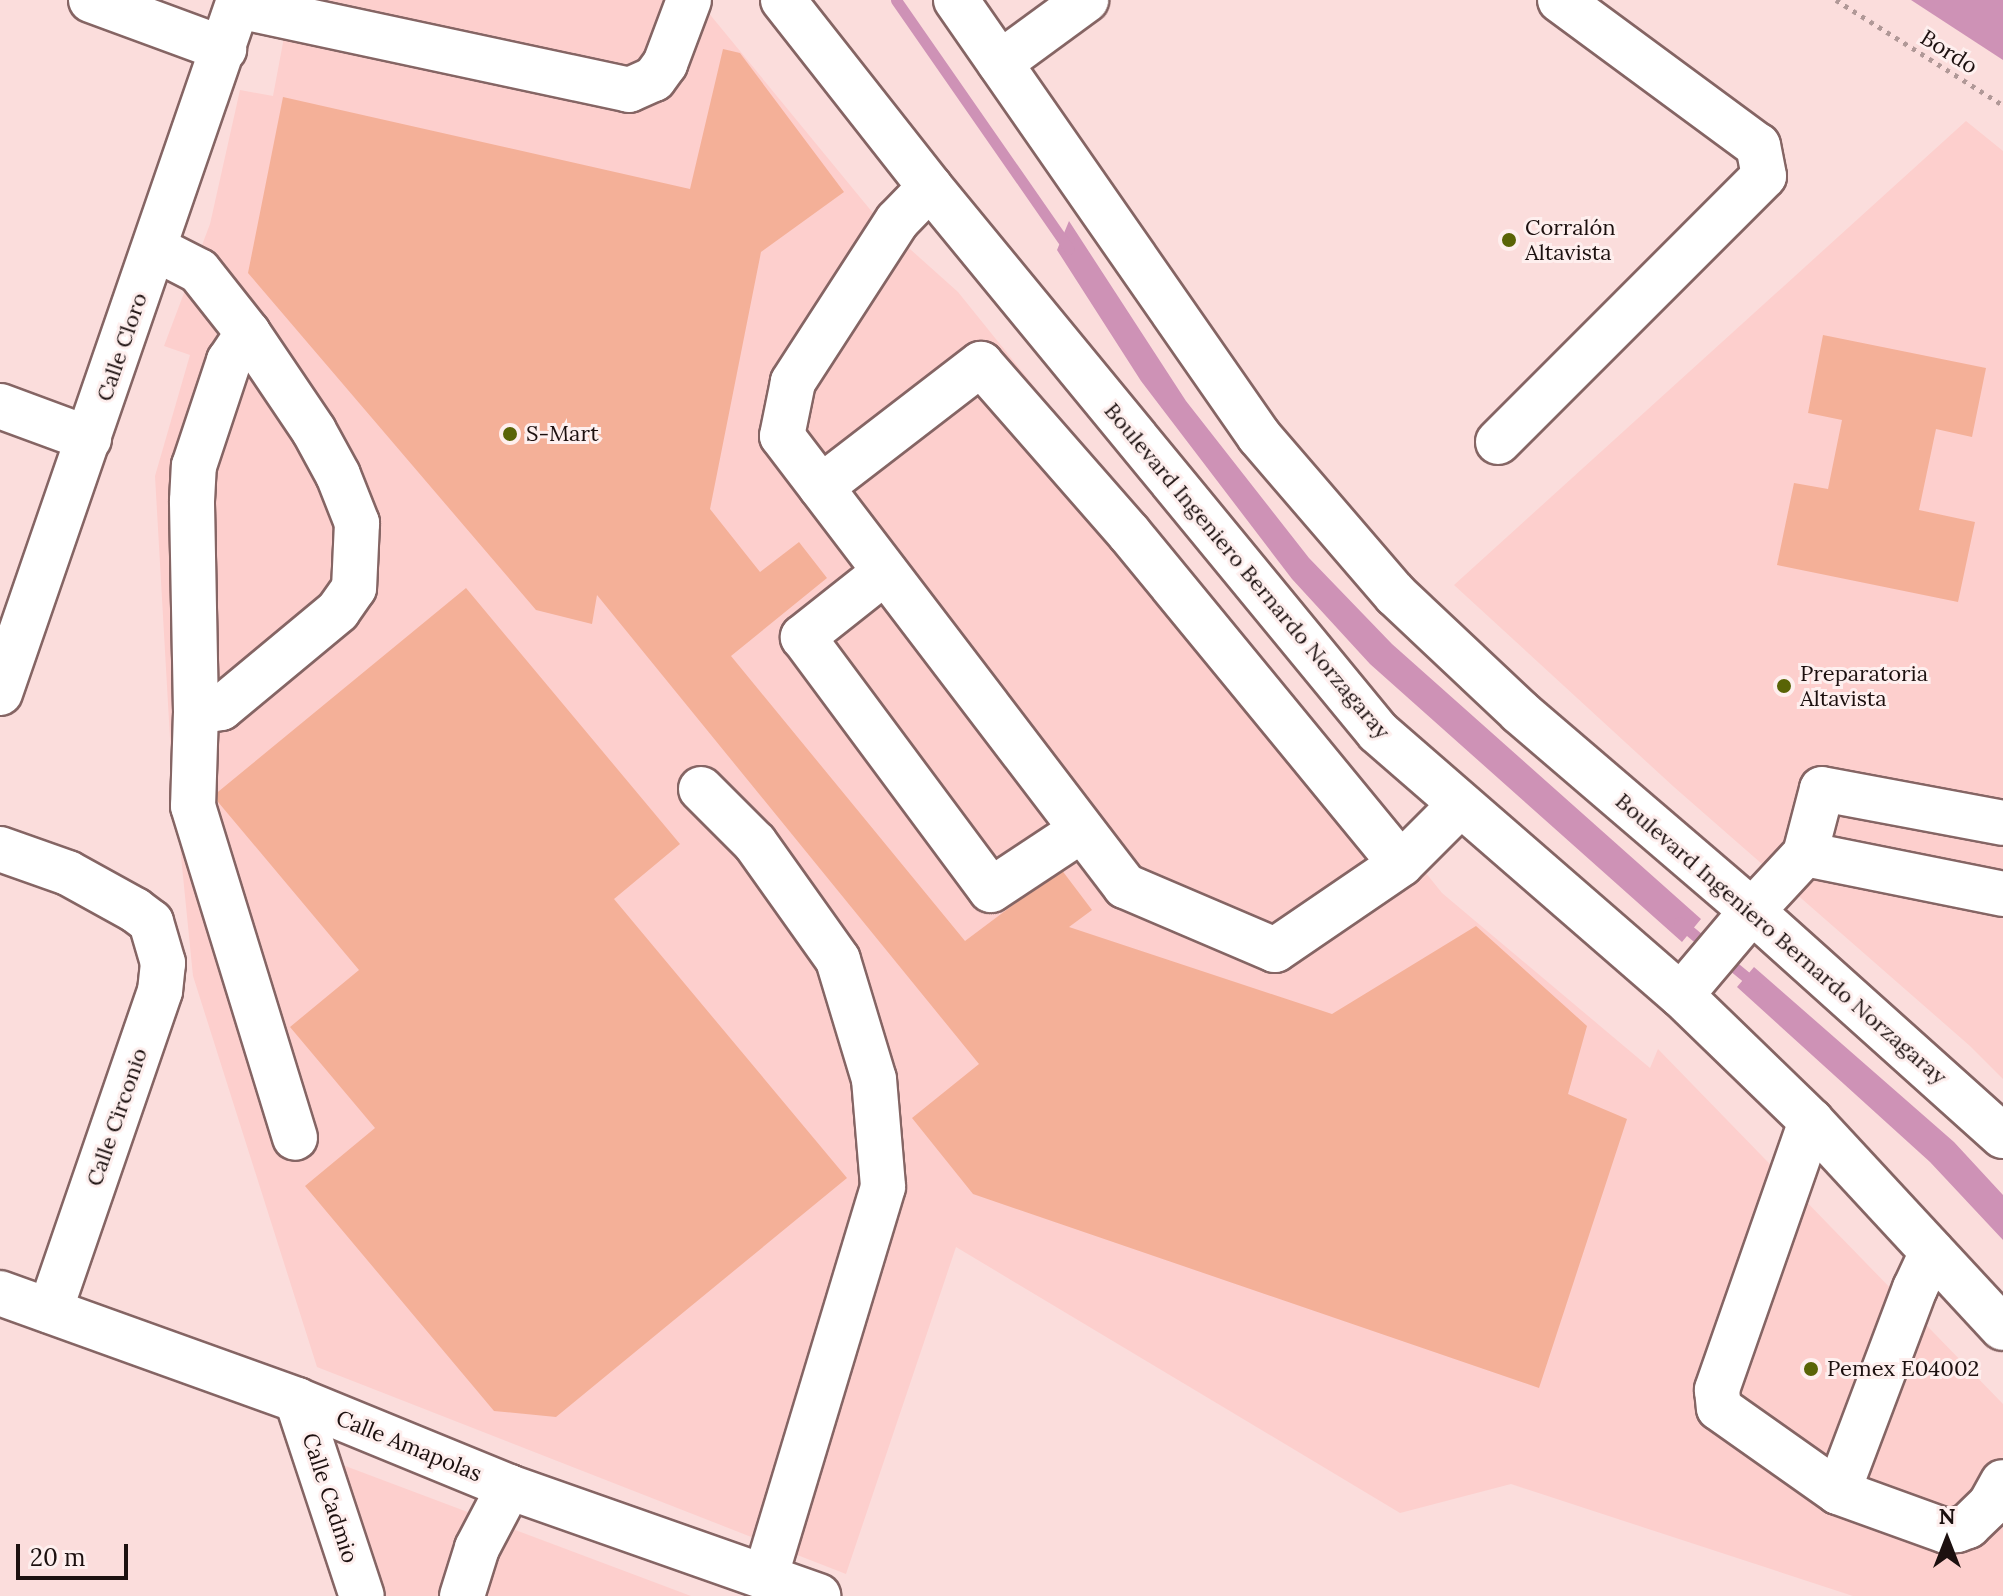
<!DOCTYPE html>
<meta charset="utf-8">
<style>
body{margin:0}
#map{position:relative;width:2003px;height:1596px;overflow:hidden;background:#fbdddc;font-family:Lora,serif}
div>[style]{position:absolute}
.built>*{inset:0;background:#fdcfcd}
.water>*{inset:0;background:#ce92b6}
.stream>*{height:11px;margin:-5.5px;padding:0 5.5px;transform-origin:5.5px;border-radius:5.5px;background:#ce92b6}
.building>*{inset:0;background:#f4b098}
.path>*{height:5px;margin-top:-2.5px;transform-origin:0;background:repeating-linear-gradient(90deg,#b09897 0 4px,transparent 0 10px)}
.roads{filter:drop-shadow(2px 0 #856564) drop-shadow(-2px 0 #856564) drop-shadow(0 2px #856564) drop-shadow(0 -2px #856564)}
.minor>*{height:44px;margin:-22px;padding:0 22px;transform-origin:22px;border-radius:22px;background:#fff}
.highway>*{height:44px;margin:-22px;padding:0 22px;transform-origin:22px;border-radius:22px;background:#fff}
.dots>*{width:22px;height:22px;translate:-50% -50%;box-sizing:border-box;border:4px solid #feefee;border-radius:50%}
span{translate:-50% -50%;white-space:nowrap;text-align:center;line-height:1.15;-webkit-text-stroke:6px #feefee;paint-order:stroke}
.street-label{font-size:22px;color:#1c100f}
.poi-label{font-size:22px;color:#1c100f}
.left{translate:0 -50%;text-align:left}
.north{position:absolute;left:1907px;top:1500px;width:80px;height:80px;-webkit-text-stroke:6px #feefee;paint-order:stroke;rotate:0deg;font-size:22px;font-weight:700;line-height:32px;text-align:center;color:#1c100f}
.north::after{content:'';display:block;margin:auto;width:28px;height:36px;background:#1c100f;clip-path:polygon(50% 0,100% 100%,50% 72%,0 100%)}
.scale{position:absolute;left:16px;top:1544px;width:112px;height:36px;box-sizing:border-box;border:4px solid #1c100f;border-top:0;padding-left:10px;font-size:24px;line-height:28px;white-space:nowrap;color:#1c100f;-webkit-text-stroke:6px #feefee;paint-order:stroke}
</style>
<div id="map">
<div class="built">
<i style="clip-path:polygon(291px 0,698px 0,882px 224px,958px 292px,1442px 893px,1650px 1068px,1658px 1049px,2003px 1404px,2003px 1596px,1853px 1596px,1511px 1484px,1400px 1513px,956px 1247px,846px 1574px,317px 1367px,193px 976px,171px 756px,155px 476px,190px 355px,164px 346px,210px 224px,240px 90px,273px 96px)"></i>
<i style="clip-path:polygon(1966px 121px,2003px 151px,2003px 1079px,1970px 1046px,1674px 787px,1454px 585px)"></i>
<i style="clip-path:polygon(332px 1461px,691px 1596px,376px 1596px)"></i>
</div>
<div class="water">
<i style="clip-path:polygon(1911px 0,2003px 0,2003px 60px)"></i>
<i style="clip-path:polygon(1069px 221px,1186px 401px,1309px 558px,1392px 644px,1701px 919px,1682px 942px,1370px 664px,1292px 579px,1141px 381px,1057px 250px)"></i>
<i style="clip-path:polygon(1754px 967px,1954px 1142px,2003px 1195px,2003px 1240px,1930px 1162px,1737px 987px)"></i>
</div>
<div class="stream">
<i style="left:896px;top:0;width:303px;rotate:55.2deg"></i>
<i style="left:1679px;top:922px;width:39px;rotate:40deg"></i>
<i style="left:1723px;top:958px;width:43px;rotate:39.3deg"></i>
</div>
<div class="building">
<i style="clip-path:polygon(723px 49px,740px 53px,844px 192px,761px 252px,710px 509px,760px 572px,799px 542px,827px 578px,731px 656px,965px 941px,1061px 869px,1092px 910px,1069px 927px,1332px 1014px,1476px 926px,1587px 1026px,1568px 1094px,1627px 1119px,1539px 1388px,973px 1194px,912px 1118px,979px 1064px,597px 595px,592px 624px,536px 610px,248px 273px,283px 97px,690px 189px)"></i>
<i style="clip-path:polygon(1823px 335px,1986px 368px,1972px 437px,1936px 429px,1919px 510px,1975px 522px,1958px 602px,1777px 565px,1794px 483px,1828px 489px,1842px 420px,1808px 413px)"></i>
<i style="clip-path:polygon(466px 588px,680px 844px,614px 899px,847px 1178px,556px 1417px,494px 1411px,305px 1186px,375px 1128px,290px 1027px,359px 970px,213px 796px)"></i>
</div>
<div class="path">
<i style="left:1836px;top:0;width:197px;rotate:32.2deg"></i>
</div>
<div class="roads">
<div class="minor">
<i style="left:91px;top:0;width:142px;rotate:20.2deg"></i>
<i style="left:238px;top:6px;width:400px;rotate:12.1deg"></i>
<i style="left:629px;top:90px;width:27px;rotate:-24deg"></i>
<i style="left:654px;top:79px;width:19px;rotate:-54deg"></i>
<i style="left:665px;top:64px;width:68px;rotate:-69.4deg"></i>
<i style="left:1000px;top:63px;width:107px;rotate:-36.2deg"></i>
<i style="left:930px;top:187px;width:47px;rotate:134.1deg"></i>
<i style="left:897px;top:221px;width:192px;rotate:122.9deg"></i>
<i style="left:793px;top:382px;width:55px;rotate:101.5deg"></i>
<i style="left:782px;top:436px;width:566px;rotate:52.68deg"></i>
<i style="left:1125px;top:886px;width:163px;rotate:23.1deg"></i>
<i style="left:1275px;top:950px;width:153px;rotate:-34.3deg"></i>
<i style="left:1401px;top:864px;width:82px;rotate:-45deg"></i>
<i style="left:156px;top:249px;width:48px;rotate:27.1deg"></i>
<i style="left:199px;top:271px;width:79px;rotate:51.7deg"></i>
<i style="left:248px;top:333px;width:118px;rotate:56deg"></i>
<i style="left:314px;top:431px;width:50px;rotate:61.4deg"></i>
<i style="left:338px;top:475px;width:52px;rotate:68.4deg"></i>
<i style="left:357px;top:523px;width:65px;rotate:92.6deg"></i>
<i style="left:354px;top:588px;width:28px;rotate:125deg"></i>
<i style="left:338px;top:611px;width:152px;rotate:140.3deg"></i>
<i style="left:221px;top:708px;width:25px;rotate:171deg"></i>
<i style="left:196px;top:712px;width:94px;rotate:91.8deg"></i>
<i style="left:193px;top:806px;width:347px;rotate:72.9deg"></i>
<i style="left:0;top:406px;width:95px;rotate:20.3deg"></i>
<i style="left:1498px;top:442px;width:376px;rotate:-45deg"></i>
<i style="left:1764px;top:176px;width:31px;rotate:-101deg"></i>
<i style="left:1758px;top:146px;width:246px;rotate:-143.6deg"></i>
<i style="left:821px;top:487px;width:202px;rotate:-37.6deg"></i>
<i style="left:981px;top:364px;width:225px;rotate:48.8deg"></i>
<i style="left:1129px;top:533px;width:428px;rotate:50.6deg"></i>
<i style="left:885px;top:572px;width:105px;rotate:141.6deg"></i>
<i style="left:803px;top:637px;width:315px;rotate:53.4deg"></i>
<i style="left:991px;top:890px;width:107px;rotate:-33.5deg"></i>
<i style="left:0;top:693px;width:733px;rotate:-70.97deg"></i>
<i style="left:196px;top:712px;width:211px;rotate:-91.1deg"></i>
<i style="left:192px;top:501px;width:35px;rotate:-87deg"></i>
<i style="left:194px;top:466px;width:111px;rotate:-71.6deg"></i>
<i style="left:229px;top:361px;width:34px;rotate:-56deg"></i>
<i style="left:701px;top:789px;width:76px;rotate:45deg"></i>
<i style="left:755px;top:843px;width:143px;rotate:54.6deg"></i>
<i style="left:838px;top:960px;width:124px;rotate:73.2deg"></i>
<i style="left:874px;top:1079px;width:108px;rotate:85.2deg"></i>
<i style="left:883px;top:1187px;width:407px;rotate:106.8deg"></i>
<i style="left:0;top:849px;width:72px;rotate:19.4deg"></i>
<i style="left:68px;top:873px;width:77px;rotate:28.9deg"></i>
<i style="left:135px;top:910px;width:20px;rotate:37deg"></i>
<i style="left:151px;top:922px;width:43px;rotate:73.7deg"></i>
<i style="left:163px;top:963px;width:28px;rotate:96deg"></i>
<i style="left:160px;top:991px;width:338px;rotate:109deg"></i>
<i style="left:1805px;top:854px;width:202px;rotate:11.4deg"></i>
<i style="left:1752px;top:911px;width:78px;rotate:-47.1deg"></i>
<i style="left:1805px;top:854px;width:67px;rotate:-75.3deg"></i>
<i style="left:1822px;top:789px;width:184px;rotate:10.6deg"></i>
<i style="left:1811px;top:1121px;width:285px;rotate:109.3deg"></i>
<i style="left:1717px;top:1390px;width:18px;rotate:84deg"></i>
<i style="left:1719px;top:1408px;width:146px;rotate:35.2deg"></i>
<i style="left:1932px;top:1252px;width:40px;rotate:115deg"></i>
<i style="left:1915px;top:1288px;width:218px;rotate:110.7deg"></i>
<i style="left:1838px;top:1492px;width:115px;rotate:19.9deg"></i>
<i style="left:1946px;top:1531px;width:11px;rotate:-5deg"></i>
<i style="left:1957px;top:1530px;width:12px;rotate:-20deg"></i>
<i style="left:1968px;top:1526px;width:30px;rotate:-44deg"></i>
<i style="left:1990px;top:1505px;width:26px;rotate:-61deg"></i>
<i style="left:0;top:1293px;width:316px;rotate:19.8deg"></i>
<i style="left:297px;top:1400px;width:229px;rotate:22.3deg"></i>
<i style="left:509px;top:1487px;width:328px;rotate:19.4deg"></i>
<i style="left:297px;top:1400px;width:206px;rotate:71.7deg"></i>
<i style="left:462px;top:1596px;width:50px;rotate:-72.6deg"></i>
<i style="left:477px;top:1548px;width:69px;rotate:-62.3deg"></i>
</div>
<div class="highway">
<i style="left:783px;top:0;width:238px;rotate:51.8deg"></i>
<i style="left:930px;top:187px;width:705px;rotate:50.58deg"></i>
<i style="left:1378px;top:732px;width:401px;rotate:41deg"></i>
<i style="left:1681px;top:995px;width:181px;rotate:44.1deg"></i>
<i style="left:1811px;top:1121px;width:282px;rotate:47.2deg"></i>
<i style="left:956px;top:0;width:531px;rotate:55.2deg"></i>
<i style="left:1259px;top:436px;width:210px;rotate:49.3deg"></i>
<i style="left:1396px;top:595px;width:170px;rotate:43.3deg"></i>
<i style="left:1520px;top:712px;width:306px;rotate:40.6deg"></i>
<i style="left:1752px;top:911px;width:337px;rotate:41.9deg"></i>
<i style="left:1681px;top:995px;width:110px;rotate:-49.8deg"></i>
</div>
</div>
<div class="dots">
<i style="left:1509px;top:240px;background:#596406"></i>
<i style="left:510px;top:434px;background:#596406"></i>
<i style="left:1784px;top:686px;background:#596406"></i>
<i style="left:1811px;top:1369px;background:#596406"></i>
</div>
<div class="street-label">
<span style="left:1949px;top:52px;rotate:32deg">Bordo</span>
<span style="left:122px;top:347px;rotate:-71deg">Calle Cloro</span>
<span style="left:1247px;top:571px;rotate:50deg">Boulevard Ingeniero Bernardo Norzagaray</span>
<span style="left:1781px;top:939px;rotate:41deg">Boulevard Ingeniero Bernardo Norzagaray</span>
<span style="left:117px;top:1117px;rotate:-71deg">Calle Circonio</span>
<span style="left:409px;top:1446px;rotate:22deg">Calle Amapolas</span>
<span style="left:330px;top:1498px;rotate:72deg">Calle Cadmio</span>
</div>
<div class="poi-label">
<span class="left" style="left:1525px;top:240px">Corralón<br>Altavista</span>
<span class="left" style="left:526px;top:434px">S-Mart</span>
<span class="left" style="left:1800px;top:686px">Preparatoria<br>Altavista</span>
<span class="left" style="left:1827px;top:1369px">Pemex E04002</span>
</div>
<div class="north">N</div>
<div class="scale">20 m</div>
</div>
